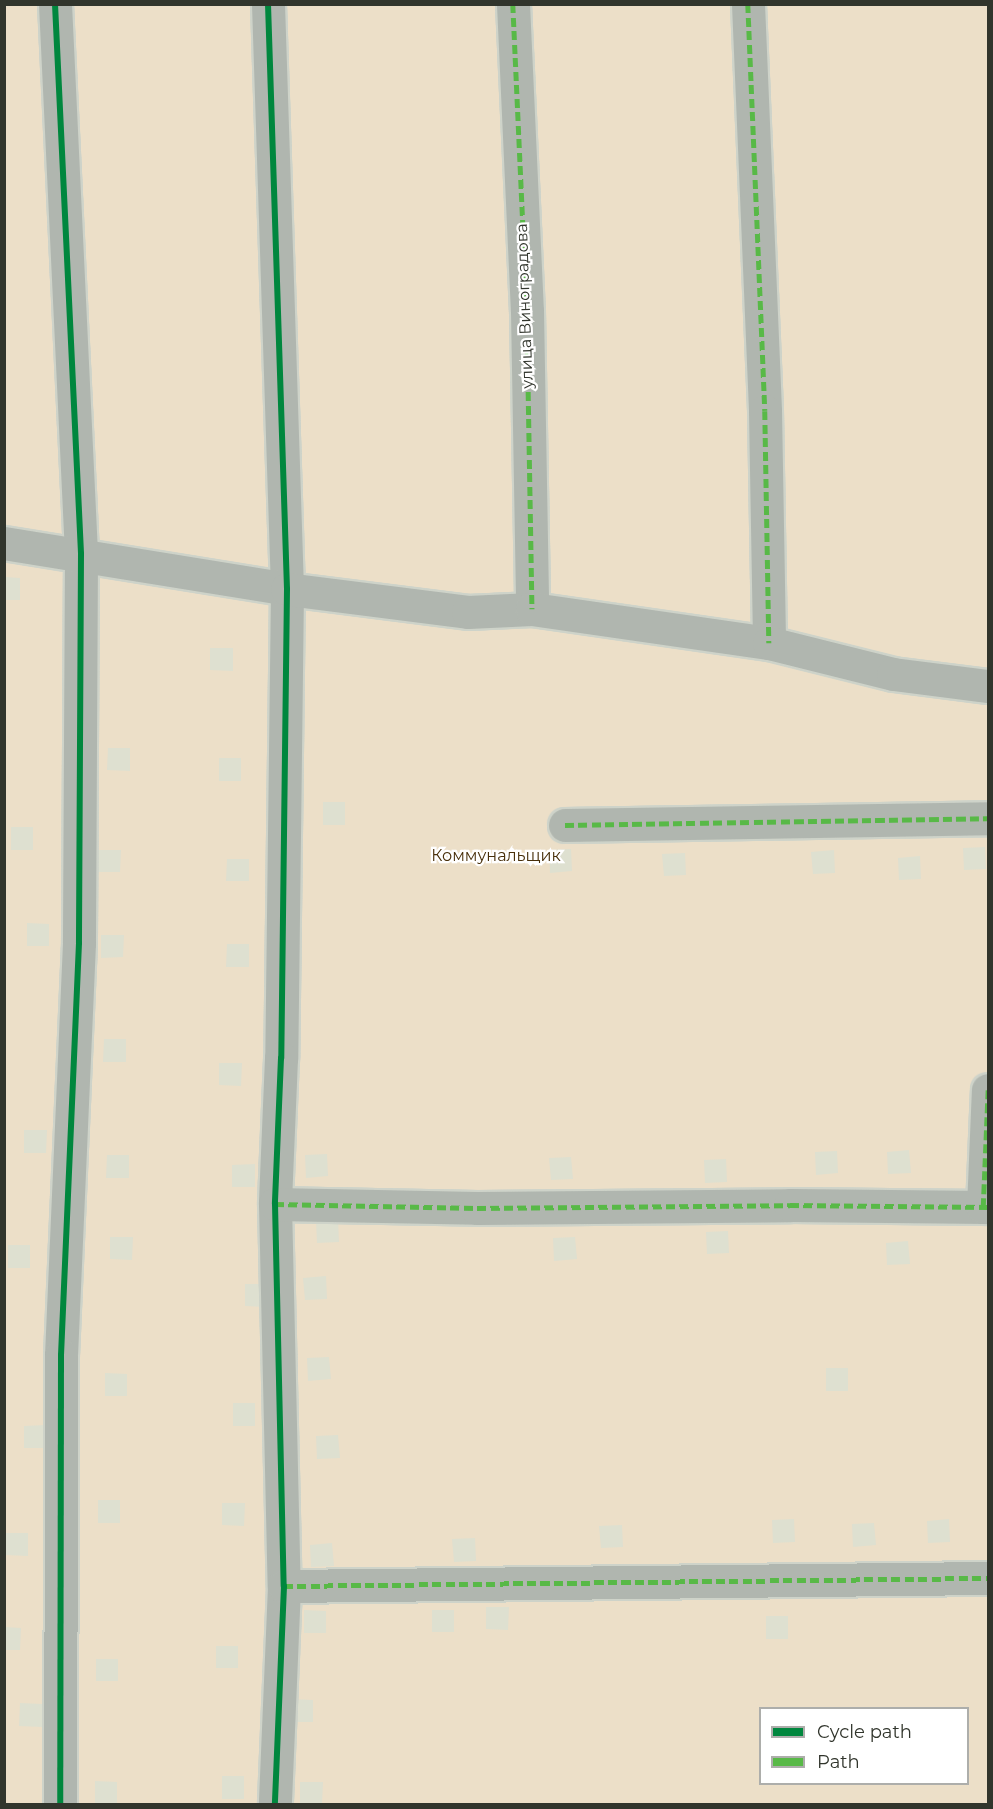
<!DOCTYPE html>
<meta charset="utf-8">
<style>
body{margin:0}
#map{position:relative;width:993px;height:1809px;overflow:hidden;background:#f1f7ea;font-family:Montserrat,sans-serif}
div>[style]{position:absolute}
.green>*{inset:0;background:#ecdfc8}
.building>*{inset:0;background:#dee0d0}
.roads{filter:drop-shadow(2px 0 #ced3c9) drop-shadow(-2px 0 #ced3c9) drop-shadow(0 2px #ced3c9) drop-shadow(0 -2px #ced3c9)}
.minor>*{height:33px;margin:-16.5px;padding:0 16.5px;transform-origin:16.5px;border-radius:16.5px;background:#b0b6af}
.quiet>*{height:4.5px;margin-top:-2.25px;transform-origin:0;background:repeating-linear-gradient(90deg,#58b947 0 9px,transparent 0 13.5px)}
.cycleway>*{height:6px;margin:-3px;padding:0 3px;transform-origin:3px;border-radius:3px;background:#00873e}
span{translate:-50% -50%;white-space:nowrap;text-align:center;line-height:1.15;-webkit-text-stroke:4.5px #fff;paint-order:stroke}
.street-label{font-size:16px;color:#31352c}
.park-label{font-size:16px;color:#482f0a}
.frame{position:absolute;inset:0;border:6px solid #31352c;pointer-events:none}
.legend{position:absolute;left:759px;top:1707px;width:210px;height:78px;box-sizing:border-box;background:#fff;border:2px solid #adaeab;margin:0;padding:8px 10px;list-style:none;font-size:18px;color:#31352c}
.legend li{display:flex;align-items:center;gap:12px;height:30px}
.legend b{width:30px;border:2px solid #adaeab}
</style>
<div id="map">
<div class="green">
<i style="clip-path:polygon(evenodd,5px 5px,988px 5px,988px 1804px,5px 1804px,5px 5px,760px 1708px,968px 1708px,968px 1784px,760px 1784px,760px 1708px)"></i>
</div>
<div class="building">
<i style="clip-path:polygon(5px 577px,20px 578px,20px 600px,5px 600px)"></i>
<i style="clip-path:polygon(210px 648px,233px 648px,233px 671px,210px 670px)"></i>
<i style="clip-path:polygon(108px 748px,130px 748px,130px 771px,107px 770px)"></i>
<i style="clip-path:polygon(219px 758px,241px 758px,241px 781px,219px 781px)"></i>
<i style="clip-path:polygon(323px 802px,345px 802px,345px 825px,323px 825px)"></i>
<i style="clip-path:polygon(11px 827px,33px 827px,33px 850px,11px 850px)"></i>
<i style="clip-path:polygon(985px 847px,986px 869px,964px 870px,963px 848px)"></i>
<i style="clip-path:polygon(571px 849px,572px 871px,550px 873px,549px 850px)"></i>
<i style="clip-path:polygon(98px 850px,121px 850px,120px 872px,98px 872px)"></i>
<i style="clip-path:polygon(834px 850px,835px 873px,813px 874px,811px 852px)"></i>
<i style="clip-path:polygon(685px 853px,686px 875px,664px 876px,662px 854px)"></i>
<i style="clip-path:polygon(920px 856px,921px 879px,899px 880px,898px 858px)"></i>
<i style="clip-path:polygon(227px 859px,249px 859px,249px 881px,226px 881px)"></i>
<i style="clip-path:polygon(27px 923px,49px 924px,49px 946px,27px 946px)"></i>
<i style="clip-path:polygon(101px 935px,124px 935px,123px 957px,101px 958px)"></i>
<i style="clip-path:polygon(227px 944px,249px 944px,249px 967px,226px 967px)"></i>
<i style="clip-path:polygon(104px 1039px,126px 1039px,126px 1062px,103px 1062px)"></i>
<i style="clip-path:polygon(219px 1063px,242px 1063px,241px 1086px,219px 1085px)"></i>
<i style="clip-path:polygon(24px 1130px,47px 1130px,46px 1153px,24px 1153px)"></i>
<i style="clip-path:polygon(909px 1150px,911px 1173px,888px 1174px,887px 1152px)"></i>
<i style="clip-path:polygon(837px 1151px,838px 1173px,816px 1175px,815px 1152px)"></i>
<i style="clip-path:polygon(327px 1154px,328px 1176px,306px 1178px,305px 1155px)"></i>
<i style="clip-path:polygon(107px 1155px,129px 1155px,129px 1178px,106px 1178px)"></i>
<i style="clip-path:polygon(571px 1157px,573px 1179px,551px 1180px,549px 1158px)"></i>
<i style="clip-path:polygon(726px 1159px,727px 1182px,705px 1183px,704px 1160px)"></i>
<i style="clip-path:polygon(255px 1164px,255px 1187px,232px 1187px,232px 1165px)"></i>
<i style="clip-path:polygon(338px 1219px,339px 1242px,317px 1243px,316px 1220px)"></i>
<i style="clip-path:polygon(728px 1231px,729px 1253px,707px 1254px,706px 1232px)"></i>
<i style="clip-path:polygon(110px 1237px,133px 1237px,132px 1260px,110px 1259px)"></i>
<i style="clip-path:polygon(575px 1237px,577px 1259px,554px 1261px,553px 1238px)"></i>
<i style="clip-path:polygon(908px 1241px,910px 1264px,887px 1265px,886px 1243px)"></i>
<i style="clip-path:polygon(8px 1245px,30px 1245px,30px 1268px,8px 1268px)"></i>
<i style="clip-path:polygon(326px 1276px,327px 1299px,305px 1300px,303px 1278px)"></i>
<i style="clip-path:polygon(245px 1284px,268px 1284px,267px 1307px,245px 1306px)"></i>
<i style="clip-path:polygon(329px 1357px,331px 1379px,308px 1381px,307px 1358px)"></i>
<i style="clip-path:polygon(826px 1368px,848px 1368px,848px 1391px,826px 1391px)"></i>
<i style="clip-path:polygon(105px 1373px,127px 1374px,127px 1396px,105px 1396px)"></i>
<i style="clip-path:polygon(233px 1403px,255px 1403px,255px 1426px,233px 1426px)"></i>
<i style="clip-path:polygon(46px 1425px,46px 1448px,24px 1448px,24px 1426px)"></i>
<i style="clip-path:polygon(338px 1435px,340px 1458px,317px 1459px,316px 1436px)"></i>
<i style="clip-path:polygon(98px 1500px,120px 1500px,120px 1523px,98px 1523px)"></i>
<i style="clip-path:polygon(222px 1503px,245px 1503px,244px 1526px,222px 1525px)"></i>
<i style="clip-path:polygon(794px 1519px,795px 1542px,773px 1543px,772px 1520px)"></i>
<i style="clip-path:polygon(949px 1519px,950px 1542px,928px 1543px,927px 1521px)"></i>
<i style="clip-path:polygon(874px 1523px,876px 1545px,853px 1547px,852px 1524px)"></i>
<i style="clip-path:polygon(622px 1525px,623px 1547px,601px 1548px,599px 1526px)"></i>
<i style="clip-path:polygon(6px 1533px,28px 1533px,28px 1556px,6px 1555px)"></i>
<i style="clip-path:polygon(475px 1538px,476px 1561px,454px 1562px,452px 1539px)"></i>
<i style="clip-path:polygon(332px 1543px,334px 1566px,311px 1567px,310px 1545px)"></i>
<i style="clip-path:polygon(486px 1607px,509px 1607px,508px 1630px,486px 1629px)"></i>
<i style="clip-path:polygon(304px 1610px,326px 1611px,326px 1633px,304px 1633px)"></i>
<i style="clip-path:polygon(432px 1610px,454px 1610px,454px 1632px,432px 1632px)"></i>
<i style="clip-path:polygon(766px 1616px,788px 1616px,788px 1639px,766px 1639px)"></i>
<i style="clip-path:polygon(4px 1627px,21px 1628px,20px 1650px,4px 1650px)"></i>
<i style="clip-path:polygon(216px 1646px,238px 1646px,238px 1668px,216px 1668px)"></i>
<i style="clip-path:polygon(96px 1659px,118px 1659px,118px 1681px,96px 1681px)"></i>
<i style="clip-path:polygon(291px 1699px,313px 1700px,313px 1722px,291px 1722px)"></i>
<i style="clip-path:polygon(20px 1703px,42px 1704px,42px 1727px,19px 1726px)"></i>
<i style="clip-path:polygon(222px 1776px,244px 1776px,244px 1799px,222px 1799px)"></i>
<i style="clip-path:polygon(95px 1781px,117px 1782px,117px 1804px,95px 1804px)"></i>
<i style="clip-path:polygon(300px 1782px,323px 1782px,322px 1804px,300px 1804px)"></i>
</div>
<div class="roads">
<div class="minor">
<i style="left:55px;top:4px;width:551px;rotate:87.29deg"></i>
<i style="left:81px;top:554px;width:389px;rotate:90.3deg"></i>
<i style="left:79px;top:943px;width:412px;rotate:92.5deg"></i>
<i style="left:61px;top:1355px;width:449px;rotate:90.1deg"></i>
<i style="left:268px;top:4px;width:585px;rotate:88.14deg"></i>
<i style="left:287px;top:589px;width:469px;rotate:90.7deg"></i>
<i style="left:281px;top:1058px;width:146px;rotate:92.4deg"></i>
<i style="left:275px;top:1204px;width:382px;rotate:88.7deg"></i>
<i style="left:284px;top:1586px;width:218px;rotate:92.4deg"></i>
<i style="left:513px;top:4px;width:307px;rotate:87.4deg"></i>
<i style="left:527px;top:311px;width:298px;rotate:89deg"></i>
<i style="left:748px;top:4px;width:407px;rotate:87.6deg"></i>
<i style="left:765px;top:411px;width:232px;rotate:89deg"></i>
<i style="left:4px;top:543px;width:287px;rotate:9.2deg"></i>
<i style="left:287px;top:589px;width:182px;rotate:7.2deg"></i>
<i style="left:468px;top:612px;width:64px;rotate:-2.7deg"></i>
<i style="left:532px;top:609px;width:239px;rotate:8.2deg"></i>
<i style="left:769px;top:643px;width:128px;rotate:14deg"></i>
<i style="left:893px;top:674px;width:96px;rotate:7.2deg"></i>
<i style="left:565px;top:825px;width:423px;rotate:-0.9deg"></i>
<i style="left:275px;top:1204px;width:202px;rotate:1.1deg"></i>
<i style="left:477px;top:1208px;width:313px;rotate:-0.5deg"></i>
<i style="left:790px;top:1205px;width:198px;rotate:0.6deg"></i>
<i style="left:983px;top:1207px;width:117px;rotate:-87.6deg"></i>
<i style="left:284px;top:1586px;width:704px;rotate:-0.65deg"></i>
</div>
</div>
<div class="quiet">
<i style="left:513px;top:4px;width:307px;rotate:87.4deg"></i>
<i style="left:527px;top:311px;width:298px;rotate:89deg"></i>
<i style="left:748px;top:4px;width:407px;rotate:87.6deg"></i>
<i style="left:765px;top:411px;width:232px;rotate:89deg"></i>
<i style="left:565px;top:825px;width:423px;rotate:-0.9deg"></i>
<i style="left:275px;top:1204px;width:202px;rotate:1.1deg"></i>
<i style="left:477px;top:1208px;width:313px;rotate:-0.5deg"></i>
<i style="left:790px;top:1205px;width:198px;rotate:0.6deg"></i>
<i style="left:983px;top:1207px;width:117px;rotate:-87.6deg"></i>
<i style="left:284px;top:1586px;width:704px;rotate:-0.65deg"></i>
</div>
<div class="cycleway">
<i style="left:55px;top:4px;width:551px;rotate:87.29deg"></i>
<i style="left:81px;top:554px;width:389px;rotate:90.3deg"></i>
<i style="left:79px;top:943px;width:412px;rotate:92.5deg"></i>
<i style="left:61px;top:1355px;width:449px;rotate:90.1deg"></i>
<i style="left:268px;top:4px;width:585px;rotate:88.14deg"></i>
<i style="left:287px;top:589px;width:469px;rotate:90.7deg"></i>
<i style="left:281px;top:1058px;width:146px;rotate:92.4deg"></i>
<i style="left:275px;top:1204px;width:382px;rotate:88.7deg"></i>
<i style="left:284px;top:1586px;width:218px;rotate:92.4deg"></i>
</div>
<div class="street-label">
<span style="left:525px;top:306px;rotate:-92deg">улица Виноградова</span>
</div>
<div class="park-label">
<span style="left:496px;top:856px">Коммунальщик</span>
</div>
<div class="frame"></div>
<ul class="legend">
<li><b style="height:8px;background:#00873e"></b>Cycle path</li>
<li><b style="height:8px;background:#58b947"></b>Path</li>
</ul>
</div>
